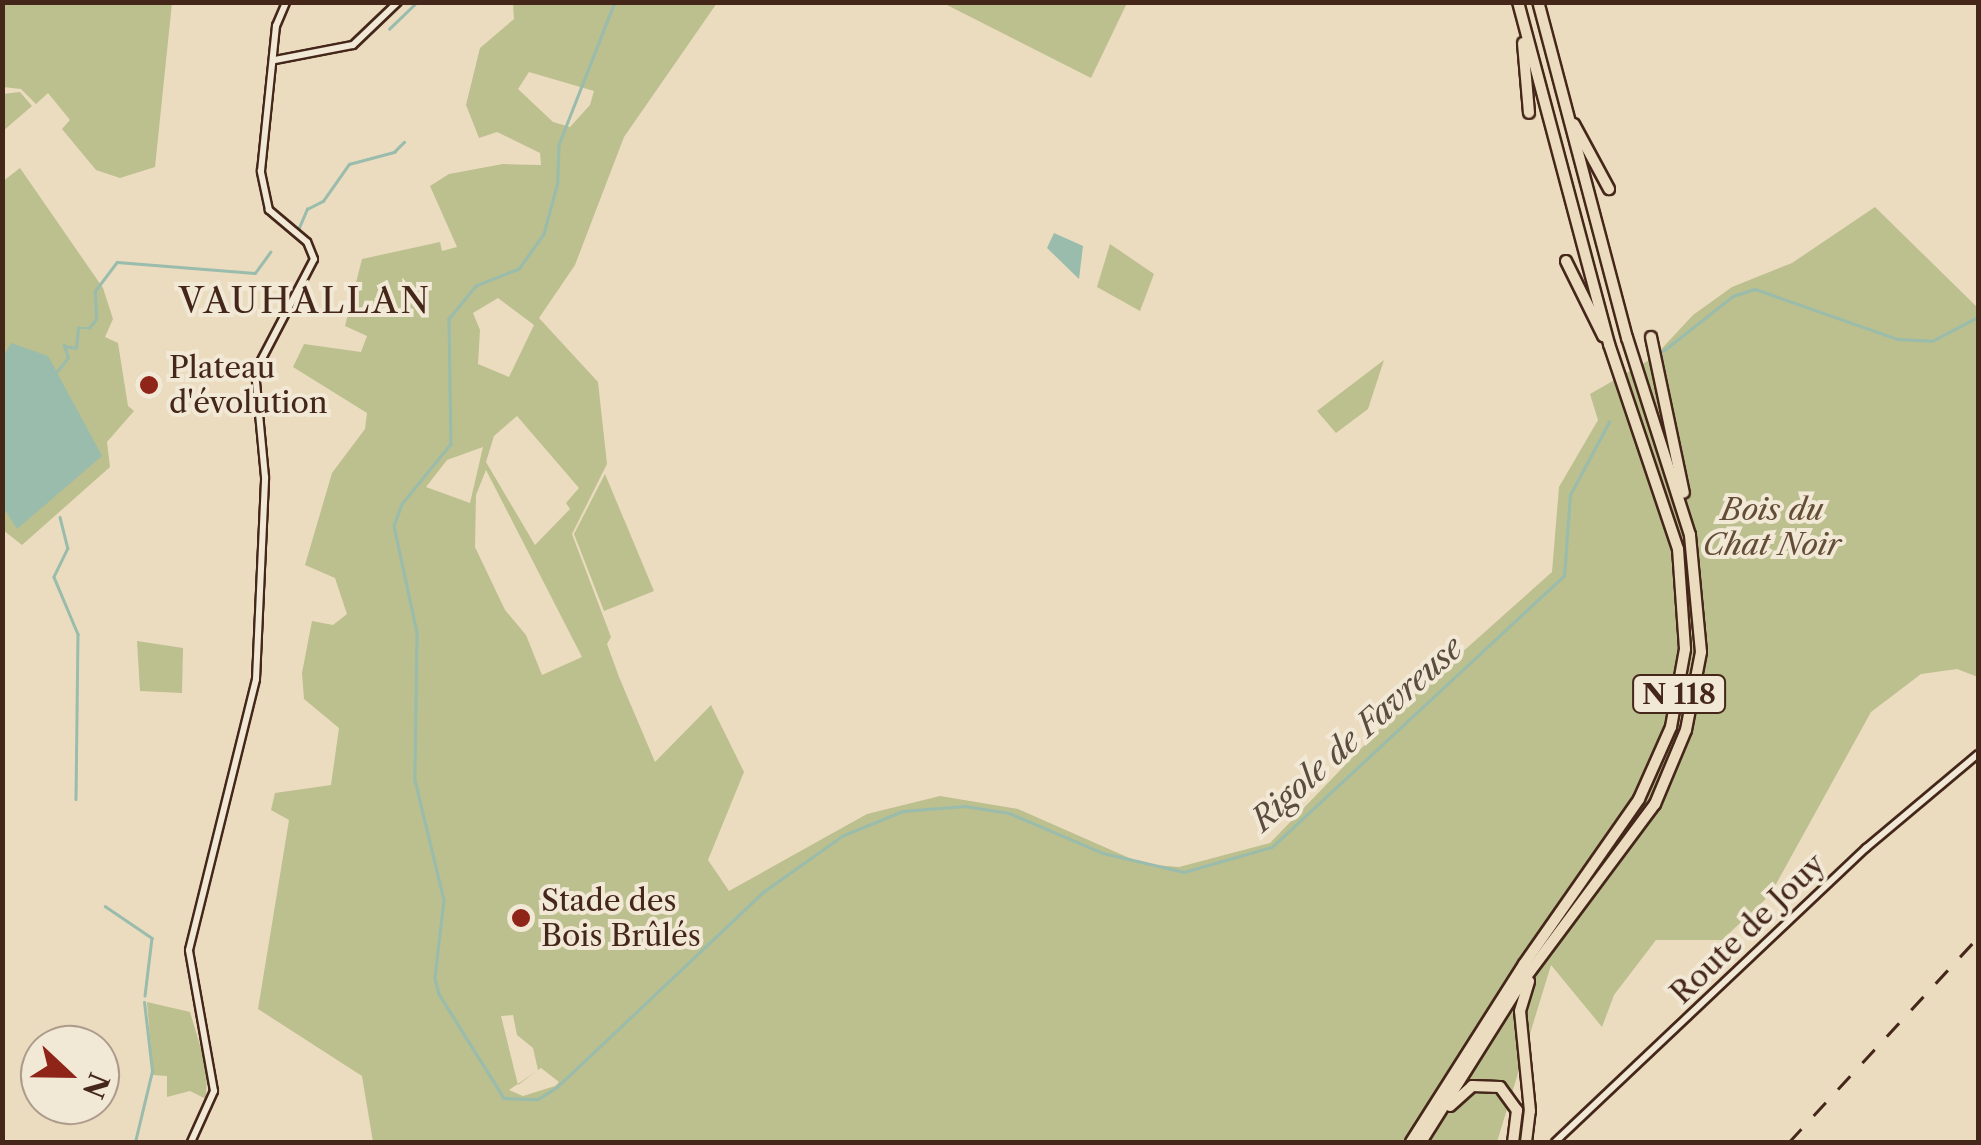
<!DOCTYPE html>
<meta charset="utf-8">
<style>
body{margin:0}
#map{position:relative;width:1981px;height:1145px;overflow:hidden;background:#ebdcc0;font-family:"Libre Caslon Text",serif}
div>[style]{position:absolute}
.green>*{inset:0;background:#bcbf8e}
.round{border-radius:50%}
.water>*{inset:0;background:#99bcac}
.stream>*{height:2.5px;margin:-1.25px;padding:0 1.25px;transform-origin:1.25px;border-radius:1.25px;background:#99bcac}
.roads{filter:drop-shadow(2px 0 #45271a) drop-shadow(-2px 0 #45271a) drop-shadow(0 2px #45271a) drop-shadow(0 -2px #45271a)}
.secondary>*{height:6px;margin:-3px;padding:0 3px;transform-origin:3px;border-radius:3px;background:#f2e8d6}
.highway>*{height:10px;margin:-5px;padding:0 5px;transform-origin:5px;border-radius:5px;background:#ebdcc0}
.rail>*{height:2.5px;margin-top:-1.25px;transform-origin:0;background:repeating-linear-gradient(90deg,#45271a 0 18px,transparent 0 36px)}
.dots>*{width:28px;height:28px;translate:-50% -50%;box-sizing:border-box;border:5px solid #f2e8d6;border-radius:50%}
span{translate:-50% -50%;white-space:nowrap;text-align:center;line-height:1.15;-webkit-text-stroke:8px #f2e8d6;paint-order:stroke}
.shield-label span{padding:2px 8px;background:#f2e8d6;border:2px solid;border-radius:8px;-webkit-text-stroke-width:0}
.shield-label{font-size:28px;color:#45271a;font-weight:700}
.poi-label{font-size:30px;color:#45271a}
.left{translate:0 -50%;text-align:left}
.park-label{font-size:30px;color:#634d37;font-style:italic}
.street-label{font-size:30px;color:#45271a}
.water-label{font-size:32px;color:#5a4c3e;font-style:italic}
.quarter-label{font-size:35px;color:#45271a;letter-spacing:2.5px}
.frame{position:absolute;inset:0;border:5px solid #45271a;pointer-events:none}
.north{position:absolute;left:20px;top:1025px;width:100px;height:100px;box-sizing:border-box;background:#f2e8d6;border:2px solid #ad9b8b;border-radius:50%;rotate:112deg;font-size:28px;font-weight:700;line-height:40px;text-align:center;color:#45271a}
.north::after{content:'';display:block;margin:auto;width:35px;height:45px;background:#8f2418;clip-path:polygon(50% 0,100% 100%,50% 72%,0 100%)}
</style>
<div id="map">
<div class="green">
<i style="clip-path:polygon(3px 2px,172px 3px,155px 167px,120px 178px,96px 170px,62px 129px,70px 120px,48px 93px,36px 104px,21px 89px,3px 87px)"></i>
<i style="clip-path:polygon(evenodd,513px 3px,717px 3px,624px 137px,575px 265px,539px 318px,598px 382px,607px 464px,572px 534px,611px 637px,607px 644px,619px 677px,655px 762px,711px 705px,744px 772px,708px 860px,729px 891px,867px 814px,940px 796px,1018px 809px,1143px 864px,1179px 867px,1270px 843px,1404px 704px,1552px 572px,1559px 487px,1598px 420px,1590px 394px,1653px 358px,1693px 315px,1732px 287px,1792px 263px,1875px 207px,1978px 308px,1978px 677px,1957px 669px,1921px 674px,1871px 712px,1770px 895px,1722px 940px,1656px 940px,1614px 995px,1602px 1027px,1551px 965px,1497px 1142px,373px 1142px,362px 1076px,258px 1009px,289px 820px,271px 810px,275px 793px,331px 785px,339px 728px,304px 699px,302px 673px,312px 621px,333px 625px,347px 614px,335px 578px,305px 565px,332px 473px,365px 429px,367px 413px,293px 367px,304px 344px,361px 352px,367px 336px,345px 326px,362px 259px,440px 242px,442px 251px,457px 247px,430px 186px,449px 174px,503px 164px,541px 165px,540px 153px,497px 132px,479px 138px,466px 105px,480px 48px,514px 19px,513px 3px,529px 72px,594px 91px,590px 105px,570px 127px,553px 122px,518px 89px,529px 72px,513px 3px,498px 298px,534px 325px,509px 377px,478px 364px,480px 330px,473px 313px,498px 298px,513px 3px,517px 416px,579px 488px,566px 503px,570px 509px,535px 545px,486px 462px,494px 436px,517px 416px,513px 3px,483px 447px,470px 503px,426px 487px,447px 460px,483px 447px,513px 3px,486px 470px,582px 657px,542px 675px,526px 635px,505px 610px,475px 547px,476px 495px,486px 470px,513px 3px,513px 1015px,517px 1035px,533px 1048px,538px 1070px,518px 1085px,501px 1016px,513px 1015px,513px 3px,541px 1068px,559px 1082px,555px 1086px,523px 1096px,509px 1090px,541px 1068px)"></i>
<i style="clip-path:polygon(943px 3px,1127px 3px,1091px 78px)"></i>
<i style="clip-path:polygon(20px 92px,32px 106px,3px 131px,3px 94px)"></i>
<i style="clip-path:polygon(20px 168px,103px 288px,113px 319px,105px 337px,118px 343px,128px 406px,134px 411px,107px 442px,110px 467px,22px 545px,3px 530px,2px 182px)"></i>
<i style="clip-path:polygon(1110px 244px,1154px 274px,1140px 311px,1097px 287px)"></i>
<i style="clip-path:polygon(1384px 360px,1368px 409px,1336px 433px,1317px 411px)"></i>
<i class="round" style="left:135px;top:371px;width:28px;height:28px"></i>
<i style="clip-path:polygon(605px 474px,654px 591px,604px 611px,574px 534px)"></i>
<i style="clip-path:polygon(137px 641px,183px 648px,182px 693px,140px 691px)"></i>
<i style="clip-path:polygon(147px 1002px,190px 1012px,207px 1069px,206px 1099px,190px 1091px,167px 1097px,167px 1076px,153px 1075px)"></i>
</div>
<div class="water">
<i style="clip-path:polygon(1054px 233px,1083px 246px,1079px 279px,1047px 248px)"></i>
<i style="clip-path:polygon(11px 343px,48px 356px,102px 456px,17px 529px,2px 505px,3px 357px)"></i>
</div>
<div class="stream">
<i style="left:615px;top:2px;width:154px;rotate:111.4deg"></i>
<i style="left:559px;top:145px;width:37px;rotate:92deg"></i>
<i style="left:558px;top:182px;width:54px;rotate:105.1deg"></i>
<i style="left:544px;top:234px;width:43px;rotate:125.5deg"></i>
<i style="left:519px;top:269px;width:46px;rotate:158.4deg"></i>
<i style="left:476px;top:286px;width:43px;rotate:129.3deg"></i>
<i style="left:449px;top:319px;width:125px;rotate:89.1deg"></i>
<i style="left:451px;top:444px;width:77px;rotate:129.2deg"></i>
<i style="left:402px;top:504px;width:23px;rotate:110deg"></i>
<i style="left:394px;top:526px;width:108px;rotate:77.8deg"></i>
<i style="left:417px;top:632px;width:148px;rotate:90.8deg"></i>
<i style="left:415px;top:780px;width:123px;rotate:76.4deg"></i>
<i style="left:444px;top:900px;width:79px;rotate:96.6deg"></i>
<i style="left:435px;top:978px;width:16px;rotate:76deg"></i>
<i style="left:439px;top:994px;width:123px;rotate:58deg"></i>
<i style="left:504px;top:1098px;width:34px;rotate:2deg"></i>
<i style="left:538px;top:1099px;width:22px;rotate:-32deg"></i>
<i style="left:557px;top:1087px;width:284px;rotate:-43.4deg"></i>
<i style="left:763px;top:892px;width:97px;rotate:-35.3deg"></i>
<i style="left:842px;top:836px;width:66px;rotate:-22.3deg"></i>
<i style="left:903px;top:811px;width:62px;rotate:-4.6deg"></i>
<i style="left:965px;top:806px;width:45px;rotate:9deg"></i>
<i style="left:1009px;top:813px;width:102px;rotate:23.1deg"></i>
<i style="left:1103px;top:853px;width:83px;rotate:13.2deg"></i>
<i style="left:1184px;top:872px;width:91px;rotate:-15.9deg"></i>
<i style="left:1272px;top:847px;width:398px;rotate:-42.9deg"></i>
<i style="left:1564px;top:576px;width:81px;rotate:-85.8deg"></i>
<i style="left:1570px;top:495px;width:83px;rotate:-61.9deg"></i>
<i style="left:389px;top:29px;width:39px;rotate:-44deg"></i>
<i style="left:298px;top:230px;width:23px;rotate:-67deg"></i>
<i style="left:307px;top:209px;width:18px;rotate:-27deg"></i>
<i style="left:323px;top:201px;width:45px;rotate:-54.9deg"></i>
<i style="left:349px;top:164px;width:47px;rotate:-14.9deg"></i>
<i style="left:394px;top:152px;width:14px;rotate:-45deg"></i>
<i style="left:1663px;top:351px;width:89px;rotate:-38.2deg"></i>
<i style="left:1733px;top:296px;width:23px;rotate:-18deg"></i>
<i style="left:1755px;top:289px;width:151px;rotate:19.3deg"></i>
<i style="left:1898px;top:339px;width:34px;rotate:3deg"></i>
<i style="left:1932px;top:341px;width:52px;rotate:-27.6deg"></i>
<i style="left:54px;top:375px;width:22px;rotate:-51deg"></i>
<i style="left:68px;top:358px;width:13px;rotate:-108deg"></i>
<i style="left:64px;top:346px;width:12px;rotate:9deg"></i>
<i style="left:76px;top:348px;width:20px;rotate:-84deg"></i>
<i style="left:78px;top:328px;width:11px"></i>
<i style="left:89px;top:328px;width:11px;rotate:-52deg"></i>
<i style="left:96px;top:319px;width:28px;rotate:-92deg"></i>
<i style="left:95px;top:291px;width:36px;rotate:-53deg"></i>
<i style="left:117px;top:262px;width:138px;rotate:4.6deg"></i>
<i style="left:255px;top:273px;width:26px;rotate:-54deg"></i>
<i style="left:60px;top:517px;width:32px;rotate:76deg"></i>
<i style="left:68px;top:548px;width:32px;rotate:116deg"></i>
<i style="left:54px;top:577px;width:62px;rotate:67.2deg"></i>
<i style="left:78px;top:634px;width:165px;rotate:90.7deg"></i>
<i style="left:105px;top:906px;width:57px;rotate:34.2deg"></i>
<i style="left:152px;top:938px;width:58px;rotate:96.9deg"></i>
<i style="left:135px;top:1142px;width:73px;rotate:-76.5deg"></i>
<i style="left:152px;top:1071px;width:69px;rotate:-96.6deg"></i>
</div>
<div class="roads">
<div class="secondary">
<i style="left:275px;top:60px;width:79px;rotate:-10.9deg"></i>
<i style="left:353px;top:45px;width:62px;rotate:-43.7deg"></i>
<i style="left:191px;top:1142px;width:56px;rotate:-65.7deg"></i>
<i style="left:214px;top:1091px;width:143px;rotate:-100.1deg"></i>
<i style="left:189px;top:950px;width:279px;rotate:-76.1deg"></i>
<i style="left:256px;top:679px;width:202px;rotate:-87.4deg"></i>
<i style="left:265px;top:477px;width:105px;rotate:-95.4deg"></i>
<i style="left:255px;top:372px;width:127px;rotate:-62.4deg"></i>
<i style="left:314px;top:259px;width:18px;rotate:-112deg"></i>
<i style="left:307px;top:242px;width:50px;rotate:-139.9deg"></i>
<i style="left:269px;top:210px;width:40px;rotate:-102deg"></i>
<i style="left:261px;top:171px;width:146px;rotate:-84.1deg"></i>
<i style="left:276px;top:26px;width:26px;rotate:-67deg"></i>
<i style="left:1555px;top:1142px;width:428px;rotate:-43.4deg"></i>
<i style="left:1866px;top:848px;width:146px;rotate:-40deg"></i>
</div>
<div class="highway">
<i style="left:1523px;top:43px;width:70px;rotate:85.1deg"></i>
<i style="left:1574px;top:124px;width:74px;rotate:61.7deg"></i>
<i style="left:1566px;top:261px;width:84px;rotate:63.7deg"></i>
<i style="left:1651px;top:337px;width:159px;rotate:78.1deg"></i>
<i style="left:1450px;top:1106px;width:30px;rotate:-42deg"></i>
<i style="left:1472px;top:1086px;width:28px;rotate:2deg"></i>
<i style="left:1500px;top:1087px;width:29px;rotate:54deg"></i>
<i style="left:1517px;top:1110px;width:32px;rotate:97deg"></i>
<i style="left:1411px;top:1142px;width:211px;rotate:-57.6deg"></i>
<i style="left:1524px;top:964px;width:201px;rotate:-55.1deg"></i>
<i style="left:1639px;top:799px;width:79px;rotate:-66deg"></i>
<i style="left:1671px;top:727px;width:79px;rotate:-79.8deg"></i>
<i style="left:1685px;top:649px;width:100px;rotate:-94deg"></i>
<i style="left:1678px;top:549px;width:216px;rotate:-108.6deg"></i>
<i style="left:1609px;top:344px;width:354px;rotate:-104.9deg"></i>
<i style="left:1421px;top:1142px;width:186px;rotate:-57.8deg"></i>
<i style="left:1520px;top:985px;width:226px;rotate:-53.3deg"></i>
<i style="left:1655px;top:804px;width:80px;rotate:-67.3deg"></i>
<i style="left:1686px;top:730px;width:79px;rotate:-79.1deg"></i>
<i style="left:1701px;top:652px;width:118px;rotate:-95.4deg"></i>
<i style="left:1690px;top:535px;width:207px;rotate:-107.7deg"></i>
<i style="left:1627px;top:338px;width:348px;rotate:-104.8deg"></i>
<i style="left:1526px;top:1142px;width:31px;rotate:-83deg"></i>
<i style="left:1530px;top:1111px;width:100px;rotate:-95.7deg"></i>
<i style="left:1520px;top:1011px;width:31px;rotate:-73deg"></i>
</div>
</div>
<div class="rail">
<i style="left:1789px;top:1142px;width:279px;rotate:-47.3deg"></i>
</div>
<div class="dots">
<i style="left:149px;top:385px;background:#8f2418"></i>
<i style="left:521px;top:918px;background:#8f2418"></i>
</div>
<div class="shield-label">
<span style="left:1679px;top:694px">N 118</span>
</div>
<div class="poi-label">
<span class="left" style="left:169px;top:385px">Plateau<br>d'évolution</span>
<span class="left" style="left:541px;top:918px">Stade des<br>Bois Brûlés</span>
</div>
<div class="park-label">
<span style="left:1772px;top:527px">Bois du<br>Chat Noir</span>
</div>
<div class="street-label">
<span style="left:1748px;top:929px;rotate:-44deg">Route de Jouy</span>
</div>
<div class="water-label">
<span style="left:1357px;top:734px;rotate:-42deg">Rigole de Favreuse</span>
</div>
<div class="quarter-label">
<span style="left:305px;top:301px">VAUHALLAN</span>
</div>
<div class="frame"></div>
<div class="north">N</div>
</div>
